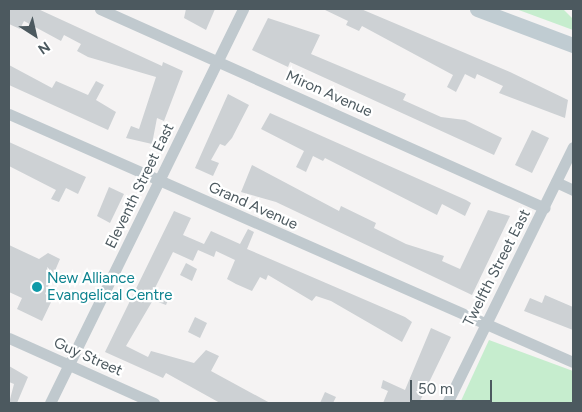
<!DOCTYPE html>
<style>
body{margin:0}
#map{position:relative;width:582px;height:412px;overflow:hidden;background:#f5f3f3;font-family:Figtree,sans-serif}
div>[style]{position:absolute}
.green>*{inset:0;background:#c6edce}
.building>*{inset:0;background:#cdd1d4}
.minor>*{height:11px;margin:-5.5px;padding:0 5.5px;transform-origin:5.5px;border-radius:5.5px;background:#c0c9ce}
.secondary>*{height:15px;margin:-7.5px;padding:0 7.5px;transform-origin:7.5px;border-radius:7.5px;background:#c0ccd2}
.dots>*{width:14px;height:14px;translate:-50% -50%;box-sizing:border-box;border:2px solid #fff;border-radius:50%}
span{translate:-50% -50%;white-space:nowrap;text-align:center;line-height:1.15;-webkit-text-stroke:4.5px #fff;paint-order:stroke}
.street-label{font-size:15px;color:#4c595f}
.culture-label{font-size:15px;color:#0d838f}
.left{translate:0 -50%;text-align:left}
.frame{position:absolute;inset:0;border:10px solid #4c595f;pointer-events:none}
.north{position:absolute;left:10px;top:10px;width:50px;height:50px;-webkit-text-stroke:4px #fff;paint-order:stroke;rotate:145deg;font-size:14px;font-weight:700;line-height:20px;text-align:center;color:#4c595f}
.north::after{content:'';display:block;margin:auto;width:18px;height:22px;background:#4c595f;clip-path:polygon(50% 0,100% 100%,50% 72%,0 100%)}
.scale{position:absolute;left:410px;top:380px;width:82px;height:22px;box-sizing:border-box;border:2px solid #4c595f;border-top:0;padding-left:6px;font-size:15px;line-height:18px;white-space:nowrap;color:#4c595f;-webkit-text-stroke:4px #fff;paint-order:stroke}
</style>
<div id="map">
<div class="green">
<i style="clip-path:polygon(516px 9px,563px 9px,573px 19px,573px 30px)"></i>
<i style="clip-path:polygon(489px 340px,573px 371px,573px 403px,460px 403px)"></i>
</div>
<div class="building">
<i style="clip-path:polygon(9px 9px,38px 9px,162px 66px,163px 62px,183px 71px,164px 121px,157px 118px,152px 144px,126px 138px,131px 126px,139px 129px,156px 77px,88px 57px,77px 51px,81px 44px,64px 35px,61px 41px,24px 21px,20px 29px,9px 24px)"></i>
<i style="clip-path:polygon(186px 9px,215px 9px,206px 30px,184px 18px)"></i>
<i style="clip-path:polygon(323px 9px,361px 9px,510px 72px,568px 100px,565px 118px,499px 93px,503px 86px,477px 74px,475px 79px,465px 74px,456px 92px,447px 87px,453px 75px,362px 26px,359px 31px,346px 25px,348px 21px)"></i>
<i style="clip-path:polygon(268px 18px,320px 35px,311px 54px,392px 88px,406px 94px,403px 100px,441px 117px,465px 120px,502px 138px,494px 155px,290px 62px,288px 67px,252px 50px)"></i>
<i style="clip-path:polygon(9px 65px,52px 88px,56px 81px,88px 95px,96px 81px,104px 85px,96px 100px,116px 112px,108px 130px,9px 85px)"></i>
<i style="clip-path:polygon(228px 94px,249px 105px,232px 138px,225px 146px,220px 144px,211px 160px,219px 163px,213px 176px,195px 168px)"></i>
<i style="clip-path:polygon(270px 113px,466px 200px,471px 203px,465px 216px,442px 204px,437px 215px,325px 158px,323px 161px,313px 156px,306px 172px,296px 167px,304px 151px,261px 129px)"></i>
<i style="clip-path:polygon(532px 130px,549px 138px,532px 173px,515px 165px)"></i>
<i style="clip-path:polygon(9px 142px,86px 177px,78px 194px,66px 188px,59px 202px,51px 199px,56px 190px,9px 166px)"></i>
<i style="clip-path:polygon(252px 165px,339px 211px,341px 206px,376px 223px,374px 228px,406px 244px,444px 256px,442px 261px,460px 269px,488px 210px,510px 216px,472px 295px,276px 202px,241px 192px)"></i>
<i style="clip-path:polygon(109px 187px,124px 194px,110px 223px,97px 216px)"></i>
<i style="clip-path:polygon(174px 211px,191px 218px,183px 235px,204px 244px,211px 231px,240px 244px,248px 229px,254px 232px,247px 249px,405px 317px,412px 322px,402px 342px,331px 301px,316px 296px,312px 301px,268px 275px,266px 280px,260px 277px,252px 291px,236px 284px,227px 279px,235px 260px,216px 251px,214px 257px,198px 250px,193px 261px,173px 252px,155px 288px,170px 295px,166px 305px,153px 300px,126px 346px,148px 357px,151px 351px,194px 363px,206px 350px,219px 356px,211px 371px,270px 403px,220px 403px,166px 373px,163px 378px,105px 352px)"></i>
<i style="clip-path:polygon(9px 245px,39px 259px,48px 253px,60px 259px,45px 294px,53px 298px,42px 321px,17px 309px,22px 298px,9px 292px)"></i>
<i style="clip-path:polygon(186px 263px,197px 269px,192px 281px,180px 275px)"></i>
<i style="clip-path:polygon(545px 295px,573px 307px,573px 330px,524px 311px,530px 298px,542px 303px)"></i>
<i style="clip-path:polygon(195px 317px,207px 323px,200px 338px,188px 332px)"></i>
<i style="clip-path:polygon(431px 328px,451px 337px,419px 403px,383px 403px,388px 391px,381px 388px,383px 380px,405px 390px)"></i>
<i style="clip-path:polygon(9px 366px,28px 377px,17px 403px,9px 403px,14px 384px,9px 382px)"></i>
<i style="clip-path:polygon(325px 392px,336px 397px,333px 403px,320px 403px)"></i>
</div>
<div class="minor">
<i style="left:100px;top:9px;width:487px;rotate:24.1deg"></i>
<i style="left:9px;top:114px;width:616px;rotate:23.74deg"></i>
<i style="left:556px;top:182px;width:19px;rotate:25deg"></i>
<i style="left:9px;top:338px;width:159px;rotate:24.1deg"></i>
<i style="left:50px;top:403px;width:439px;rotate:-63.9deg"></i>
<i style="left:447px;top:403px;width:285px;rotate:-63.8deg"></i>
</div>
<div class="secondary">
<i style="left:477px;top:9px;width:103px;rotate:20.6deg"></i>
</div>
<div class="dots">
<i style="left:37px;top:287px;background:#0f9aa8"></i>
</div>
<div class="street-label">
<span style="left:329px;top:94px;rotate:24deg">Miron Avenue</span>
<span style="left:140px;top:186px;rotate:-64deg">Eleventh Street East</span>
<span style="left:253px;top:206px;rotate:24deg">Grand Avenue</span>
<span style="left:497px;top:268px;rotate:-63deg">Twelfth Street East</span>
<span style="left:88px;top:357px;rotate:24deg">Guy Street</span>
</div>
<div class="culture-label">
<span class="left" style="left:47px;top:287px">New Alliance<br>Evangelical Centre</span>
</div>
<div class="frame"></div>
<div class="north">N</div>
<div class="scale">50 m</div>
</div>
